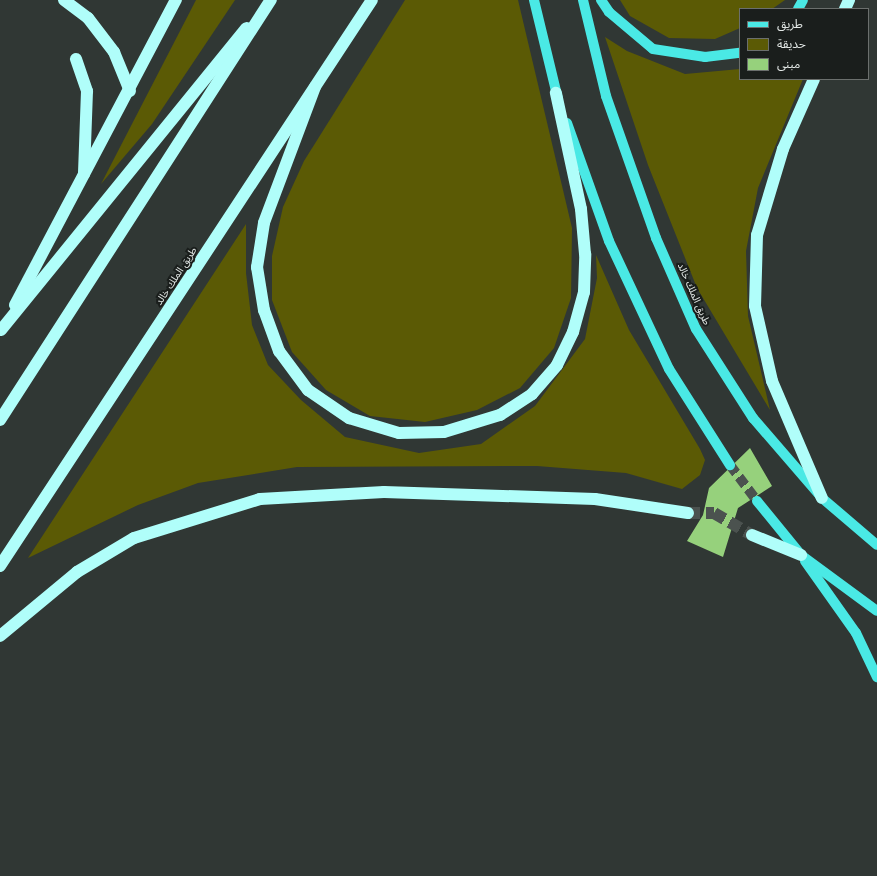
<!DOCTYPE html>
<meta charset="utf-8">
<style>
body{margin:0}
#map{position:relative;width:877px;height:876px;overflow:hidden;background:#303734;font-family:Quicksand,"Noto Sans Arabic",sans-serif}
div>[style]{position:absolute}
.green>*{inset:0;background:#5b5a05}
.building>*{inset:0;background:#96d17c}
.major-tunnel>*{height:10px;margin-top:-5px;transform-origin:0;background:repeating-linear-gradient(90deg,#4b524f 0 10px,transparent 0 15px)}
.highway-tunnel>*{height:12px;margin-top:-6px;transform-origin:0;background:repeating-linear-gradient(90deg,#4b524f 0 12px,transparent 0 18px)}
.major>*{height:10px;margin:-5px;padding:0 5px;transform-origin:5px;border-radius:5px;background:#4ae9e5}
.highway>*{height:12px;margin:-6px;padding:0 6px;transform-origin:6px;border-radius:6px;background:#b0fefa}
span{translate:-50% -50%;white-space:nowrap;text-align:center;line-height:1.15;-webkit-text-stroke:4px #1a1e1c;paint-order:stroke}
.street-label{font-size:10px;color:#e4e9e7}
.legend{position:absolute;left:739px;top:8px;width:130px;height:72px;box-sizing:border-box;background:#1a1e1c;border:1px solid #6b6f6d;margin:0;padding:5px 7px;list-style:none;font-size:12px;color:#e4e9e7}
.legend li{display:flex;align-items:center;gap:8px;height:20px}
.legend b{width:20px;border:1px solid #6b6f6d}
</style>
<div id="map">
<div class="green">
<i style="clip-path:polygon(196px 0,235px 0,152px 124px,101px 184px)"></i>
<i style="clip-path:polygon(405px 0,518px 0,572px 228px,571px 298px,554px 348px,520px 388px,477px 410px,425px 422px,370px 416px,326px 390px,292px 352px,272px 300px,272px 256px,283px 207px,304px 161px)"></i>
<i style="clip-path:polygon(620px 0,785px 0,772px 9px,740px 9px,740px 28px,715px 39px,669px 38px,630px 16px)"></i>
<i style="clip-path:polygon(605px 37px,627px 51px,685px 74px,740px 69px,740px 79px,803px 79px,758px 188px,746px 251px,748px 316px,770px 410px,697px 288px,648px 165px)"></i>
<i style="clip-path:polygon(246px 224px,246px 273px,252px 325px,268px 365px,301px 400px,345px 437px,419px 453px,481px 444px,535px 406px,585px 339px,597px 278px,596px 255px,629px 330px,700px 449px,705px 460px,700px 475px,682px 489px,626px 473px,537px 466px,297px 467px,198px 483px,138px 505px,28px 558px)"></i>
</div>
<div class="building">
<i style="clip-path:polygon(750px 448px,772px 486px,738px 508px,723px 557px,687px 541px,703px 515px,709px 488px)"></i>
</div>
<div class="major-tunnel">
<i style="left:730px;top:465px;width:45px;rotate:53.1deg"></i>
</div>
<div class="highway-tunnel">
<i style="left:688px;top:513px;width:26px"></i>
<i style="left:714px;top:513px;width:44px;rotate:30.1deg"></i>
</div>
<div class="major">
<i style="left:534px;top:0;width:102px;rotate:76.4deg"></i>
<i style="left:583px;top:0;width:99px;rotate:76.5deg"></i>
<i style="left:606px;top:96px;width:151px;rotate:70.6deg"></i>
<i style="left:656px;top:238px;width:99px;rotate:66.3deg"></i>
<i style="left:696px;top:329px;width:106px;rotate:57.4deg"></i>
<i style="left:753px;top:418px;width:106px;rotate:49.2deg"></i>
<i style="left:822px;top:498px;width:72px;rotate:40.5deg"></i>
<i style="left:601px;top:0;width:14px;rotate:56deg"></i>
<i style="left:609px;top:12px;width:57px;rotate:40.1deg"></i>
<i style="left:653px;top:49px;width:53px;rotate:8.7deg"></i>
<i style="left:705px;top:57px;width:35px;rotate:-7deg"></i>
<i style="left:798px;top:9px;width:10px;rotate:-61deg"></i>
<i style="left:567px;top:123px;width:125px;rotate:70.4deg"></i>
<i style="left:609px;top:241px;width:141px;rotate:64.9deg"></i>
<i style="left:669px;top:369px;width:114px;rotate:57.6deg"></i>
<i style="left:757px;top:501px;width:70px;rotate:50.8deg"></i>
<i style="left:801px;top:555px;width:94px;rotate:36.4deg"></i>
<i style="left:805px;top:561px;width:88px;rotate:54.7deg"></i>
<i style="left:856px;top:633px;width:49px;rotate:64.5deg"></i>
</div>
<div class="highway">
<i style="left:64px;top:0;width:30px;rotate:37deg"></i>
<i style="left:88px;top:18px;width:43px;rotate:52.6deg"></i>
<i style="left:114px;top:52px;width:42px;rotate:67.7deg"></i>
<i style="left:845px;top:9px;width:10px;rotate:-66deg"></i>
<i style="left:76px;top:59px;width:34px;rotate:71deg"></i>
<i style="left:87px;top:91px;width:83px;rotate:92.1deg"></i>
<i style="left:814px;top:79px;width:77px;rotate:113.9deg"></i>
<i style="left:783px;top:149px;width:90px;rotate:106.8deg"></i>
<i style="left:757px;top:235px;width:71px;rotate:91.6deg"></i>
<i style="left:755px;top:306px;width:77px;rotate:77.2deg"></i>
<i style="left:772px;top:381px;width:127px;rotate:66.9deg"></i>
<i style="left:315px;top:87px;width:145px;rotate:110.6deg"></i>
<i style="left:264px;top:223px;width:45px;rotate:99deg"></i>
<i style="left:257px;top:267px;width:44px;rotate:80.8deg"></i>
<i style="left:264px;top:310px;width:44px;rotate:69.9deg"></i>
<i style="left:279px;top:351px;width:49px;rotate:53.4deg"></i>
<i style="left:308px;top:390px;width:50px;rotate:34.3deg"></i>
<i style="left:349px;top:418px;width:52px;rotate:16.7deg"></i>
<i style="left:399px;top:433px;width:45px;rotate:-1.3deg"></i>
<i style="left:444px;top:432px;width:59px;rotate:-16.9deg"></i>
<i style="left:500px;top:415px;width:38px;rotate:-33deg"></i>
<i style="left:532px;top:394px;width:38px;rotate:-49deg"></i>
<i style="left:557px;top:365px;width:37px;rotate:-64deg"></i>
<i style="left:573px;top:332px;width:41px;rotate:-74.6deg"></i>
<i style="left:584px;top:292px;width:38px;rotate:-88deg"></i>
<i style="left:585px;top:254px;width:45px;rotate:-95.1deg"></i>
<i style="left:581px;top:209px;width:119px;rotate:-102.2deg"></i>
<i style="left:15px;top:305px;width:345px;rotate:-62.2deg"></i>
<i style="left:1px;top:330px;width:389px;rotate:-50.9deg"></i>
<i style="left:0;top:420px;width:500px;rotate:-57.2deg"></i>
<i style="left:752px;top:535px;width:53px;rotate:22.2deg"></i>
<i style="left:0;top:566px;width:677px;rotate:-56.69deg"></i>
<i style="left:0;top:636px;width:100px;rotate:-39.7deg"></i>
<i style="left:77px;top:572px;width:66px;rotate:-30.8deg"></i>
<i style="left:134px;top:538px;width:132px;rotate:-17.2deg"></i>
<i style="left:260px;top:499px;width:124px;rotate:-3.2deg"></i>
<i style="left:384px;top:492px;width:211px;rotate:1.9deg"></i>
<i style="left:595px;top:499px;width:94px;rotate:8.6deg"></i>
</div>
<div class="street-label">
<span style="left:176px;top:276px;rotate:-57deg">طريق الملك خالد</span>
<span style="left:694px;top:294px;rotate:66deg">طريق الملك خالد</span>
</div>
<ul class="legend">
<li><b style="height:5px;background:#4ae9e5"></b>طريق</li>
<li><b style="height:11px;background:#5b5a05"></b>حديقة</li>
<li><b style="height:11px;background:#96d17c"></b>مبنى</li>
</ul>
</div>
